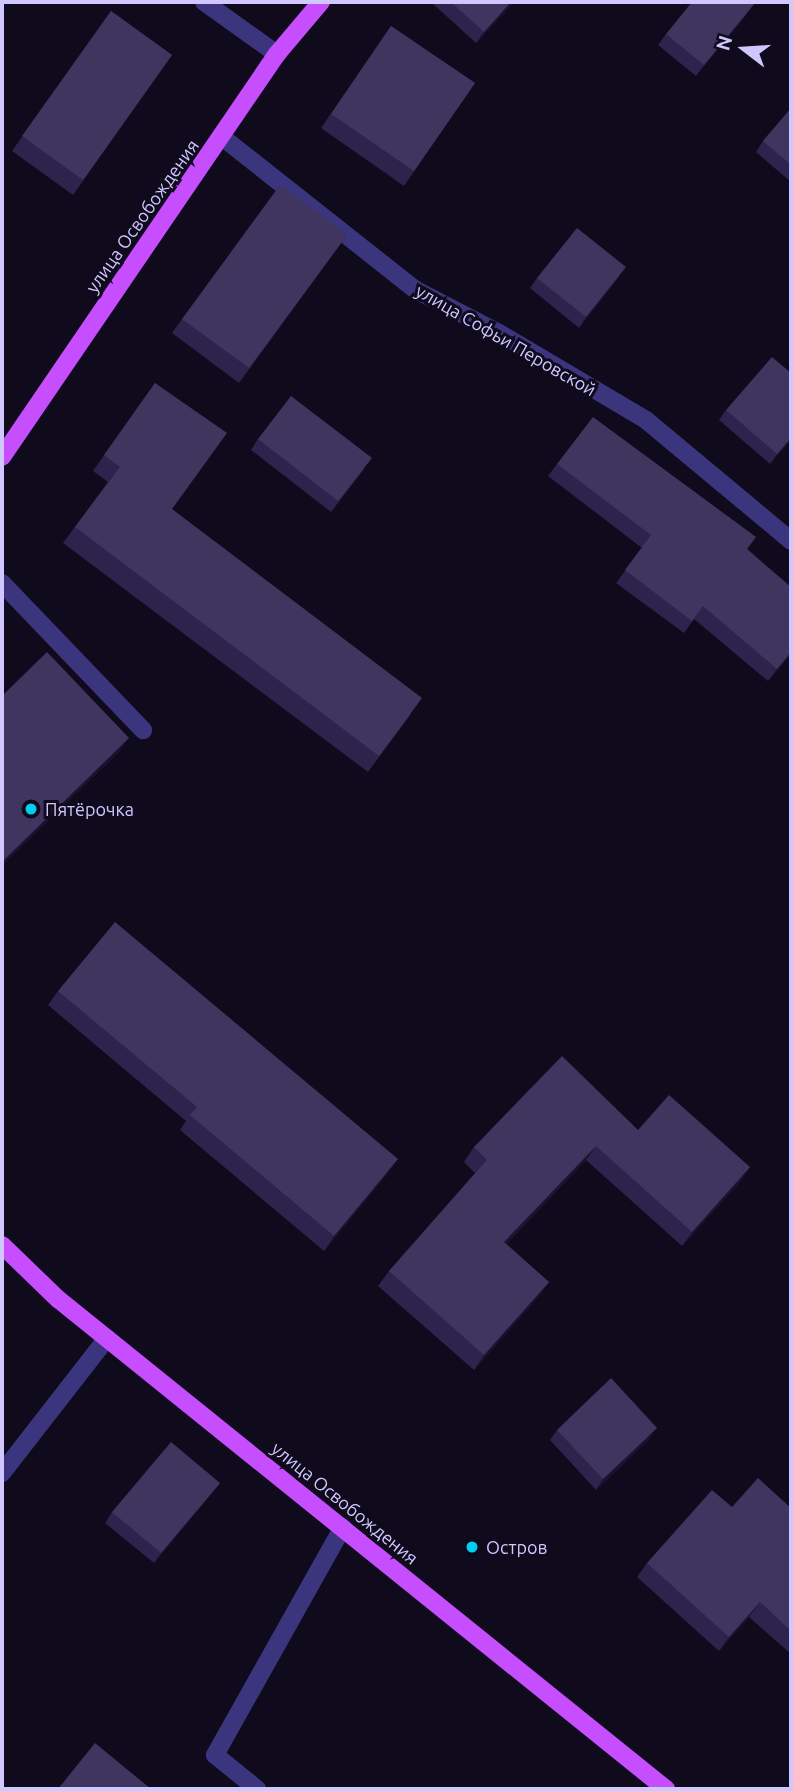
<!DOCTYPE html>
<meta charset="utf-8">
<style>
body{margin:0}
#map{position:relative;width:793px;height:1791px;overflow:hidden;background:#0f0b1d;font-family:Ubuntu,sans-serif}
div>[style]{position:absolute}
.lane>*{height:18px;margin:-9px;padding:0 9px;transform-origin:9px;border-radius:9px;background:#3b357d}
.street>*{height:18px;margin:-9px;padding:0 9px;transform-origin:9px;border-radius:9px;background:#3b357d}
.primary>*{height:18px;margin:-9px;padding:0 9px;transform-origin:9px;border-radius:9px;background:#c64eff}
.wall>*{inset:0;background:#2d234c}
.shaded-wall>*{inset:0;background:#1a1231}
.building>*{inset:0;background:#3f355f}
.dots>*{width:19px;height:19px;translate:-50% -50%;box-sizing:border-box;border:4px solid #0f0b1d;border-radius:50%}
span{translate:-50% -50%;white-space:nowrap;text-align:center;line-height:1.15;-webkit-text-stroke:6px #0f0b1d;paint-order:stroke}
.street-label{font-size:18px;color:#d0c7ff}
.poi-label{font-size:18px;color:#d0c7ff}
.left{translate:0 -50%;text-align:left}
.frame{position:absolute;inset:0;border:4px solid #d0c7ff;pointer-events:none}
.north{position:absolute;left:709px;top:14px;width:70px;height:70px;-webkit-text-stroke:5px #0f0b1d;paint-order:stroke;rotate:287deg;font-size:19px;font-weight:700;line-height:28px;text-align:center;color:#d0c7ff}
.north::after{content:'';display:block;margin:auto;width:24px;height:32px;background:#d0c7ff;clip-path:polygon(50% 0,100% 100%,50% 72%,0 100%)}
</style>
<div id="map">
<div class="lane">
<i style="left:204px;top:2px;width:90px;rotate:35.5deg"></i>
<i style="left:2px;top:583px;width:204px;rotate:46.2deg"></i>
<i style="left:2px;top:1473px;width:171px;rotate:-52.1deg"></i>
</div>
<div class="street">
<i style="left:222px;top:137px;width:247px;rotate:38.3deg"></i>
<i style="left:416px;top:290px;width:93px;rotate:27.4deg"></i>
<i style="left:499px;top:333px;width:171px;rotate:30.6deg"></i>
<i style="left:646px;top:420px;width:189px;rotate:39.8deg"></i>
<i style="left:257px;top:1789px;width:54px;rotate:-141deg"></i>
<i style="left:215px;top:1755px;width:261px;rotate:-60.7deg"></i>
</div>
<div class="primary">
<i style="left:2px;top:457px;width:488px;rotate:-55.7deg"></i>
<i style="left:277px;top:54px;width:68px;rotate:-49.8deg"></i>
<i style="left:2px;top:1245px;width:78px;rotate:44deg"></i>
<i style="left:58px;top:1299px;width:781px;rotate:38.87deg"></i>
</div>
<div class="wall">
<i style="clip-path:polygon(431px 2px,514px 2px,476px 43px)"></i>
<i style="clip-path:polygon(111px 11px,172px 55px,73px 195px,12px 151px)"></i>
<i style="clip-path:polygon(747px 14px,696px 76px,658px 45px,666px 34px)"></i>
<i style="clip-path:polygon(391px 26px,475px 83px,404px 186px,321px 128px)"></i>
<i style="clip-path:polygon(791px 108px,791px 182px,756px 152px,763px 141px)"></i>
<i style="clip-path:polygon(347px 235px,239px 383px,172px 333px,182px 319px)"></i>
<i style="clip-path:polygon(537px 278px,618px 278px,579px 328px,530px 288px)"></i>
<i style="clip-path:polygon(155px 383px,172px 509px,411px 714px,368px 772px,63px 543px,108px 482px,93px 471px)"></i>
<i style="clip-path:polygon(726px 410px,791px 440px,770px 464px,719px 420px)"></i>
<i style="clip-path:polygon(258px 439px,364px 469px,331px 512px,251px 450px)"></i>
<i style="clip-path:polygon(557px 464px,747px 549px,791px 654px,768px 681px,694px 619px,684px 633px,616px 583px,642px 548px,548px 476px)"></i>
<i style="clip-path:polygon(58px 991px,388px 1173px,324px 1251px,180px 1130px,186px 1121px,48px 1005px)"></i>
<i style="clip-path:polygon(638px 1130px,750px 1167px,740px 1182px,682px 1246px,586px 1160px,506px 1244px,549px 1282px,538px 1297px,474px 1370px,378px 1286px,389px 1271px,475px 1173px,464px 1162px,474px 1147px)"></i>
<i style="clip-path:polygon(557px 1430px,650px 1438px,596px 1490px,550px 1440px)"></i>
<i style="clip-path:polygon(220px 1483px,212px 1493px,154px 1563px,105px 1523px,112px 1512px)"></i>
<i style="clip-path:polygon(732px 1507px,791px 1508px,791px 1654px,749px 1617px,719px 1651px,637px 1577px,647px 1563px)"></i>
</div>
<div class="shaded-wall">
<i style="clip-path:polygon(511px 2px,514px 2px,476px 43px,484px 32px)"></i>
<i style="clip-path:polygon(755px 3px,747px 14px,696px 76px,704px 65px)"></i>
<i style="clip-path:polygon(626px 267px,618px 278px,579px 328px,586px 317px)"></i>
<i style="clip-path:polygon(791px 438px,791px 440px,770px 464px,777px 454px)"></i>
<i style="clip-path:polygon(791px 652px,791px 654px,768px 681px,777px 669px)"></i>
<i style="clip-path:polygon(129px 738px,119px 752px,2px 866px,2px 862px)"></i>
<i style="clip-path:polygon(596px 1146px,586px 1160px,493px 1257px,504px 1242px)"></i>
<i style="clip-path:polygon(398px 1159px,388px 1173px,324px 1251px,334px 1236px)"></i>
<i style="clip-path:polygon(750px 1167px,740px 1182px,682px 1246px,692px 1232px)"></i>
<i style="clip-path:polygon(549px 1282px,538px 1297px,474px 1370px,484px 1355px)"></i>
<i style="clip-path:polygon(657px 1428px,650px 1438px,596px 1490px,603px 1479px)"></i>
<i style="clip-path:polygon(220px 1483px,212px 1493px,154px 1563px,161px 1553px)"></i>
<i style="clip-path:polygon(760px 1602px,749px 1617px,719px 1651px,729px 1637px)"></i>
</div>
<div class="building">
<i style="clip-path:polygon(451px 2px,511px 2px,484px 32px)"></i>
<i style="clip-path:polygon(692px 2px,753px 2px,755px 3px,704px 65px,666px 34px)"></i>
<i style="clip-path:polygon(111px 11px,172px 55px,83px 180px,22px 136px)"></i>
<i style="clip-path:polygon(391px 26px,475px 83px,414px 171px,331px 114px)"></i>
<i style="clip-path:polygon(791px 108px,791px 165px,763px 141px)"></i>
<i style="clip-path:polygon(280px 185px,347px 235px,249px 368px,182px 319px)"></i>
<i style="clip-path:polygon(577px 228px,626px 267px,586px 317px,537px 278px)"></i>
<i style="clip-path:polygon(772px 357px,791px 373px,791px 438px,777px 454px,726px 410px)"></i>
<i style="clip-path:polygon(155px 383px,227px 433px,172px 509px,422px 698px,379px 756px,75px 527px,120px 467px,104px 455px)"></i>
<i style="clip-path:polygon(291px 396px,372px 458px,338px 501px,258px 439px)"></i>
<i style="clip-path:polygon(593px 417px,756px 537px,747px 549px,791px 587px,791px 652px,777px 669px,703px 606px,692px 621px,625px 570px,651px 535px,557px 464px)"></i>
<i style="clip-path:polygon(47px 652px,129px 738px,2px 862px,2px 696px)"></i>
<i style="clip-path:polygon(115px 922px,398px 1159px,334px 1236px,190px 1115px,197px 1107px,58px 991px)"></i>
<i style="clip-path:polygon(562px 1056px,638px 1130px,669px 1095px,750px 1167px,692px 1232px,596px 1146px,504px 1242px,549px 1282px,484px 1355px,389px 1271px,487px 1160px,474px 1147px)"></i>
<i style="clip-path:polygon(611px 1378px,657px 1428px,603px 1479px,557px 1430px)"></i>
<i style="clip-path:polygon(171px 1442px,220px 1483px,161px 1553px,112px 1512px)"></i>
<i style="clip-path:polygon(758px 1478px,791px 1508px,791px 1631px,760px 1602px,729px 1637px,647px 1563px,712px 1490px,732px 1507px)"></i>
<i style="clip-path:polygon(95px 1743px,151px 1789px,58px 1789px)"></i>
</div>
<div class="dots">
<i style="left:31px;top:809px;background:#00cdf2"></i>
<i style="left:472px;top:1547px;background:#00cdf2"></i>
</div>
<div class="street-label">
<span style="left:142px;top:216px;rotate:-55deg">улица Освобождения</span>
<span style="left:506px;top:340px;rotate:30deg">улица Софьи Перовской</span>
<span style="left:345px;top:1503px;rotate:39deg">улица Освобождения</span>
</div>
<div class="poi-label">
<span class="left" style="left:45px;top:809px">Пятёрочка</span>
<span class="left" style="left:486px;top:1547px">Остров</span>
</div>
<div class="frame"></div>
<div class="north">N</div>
</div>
